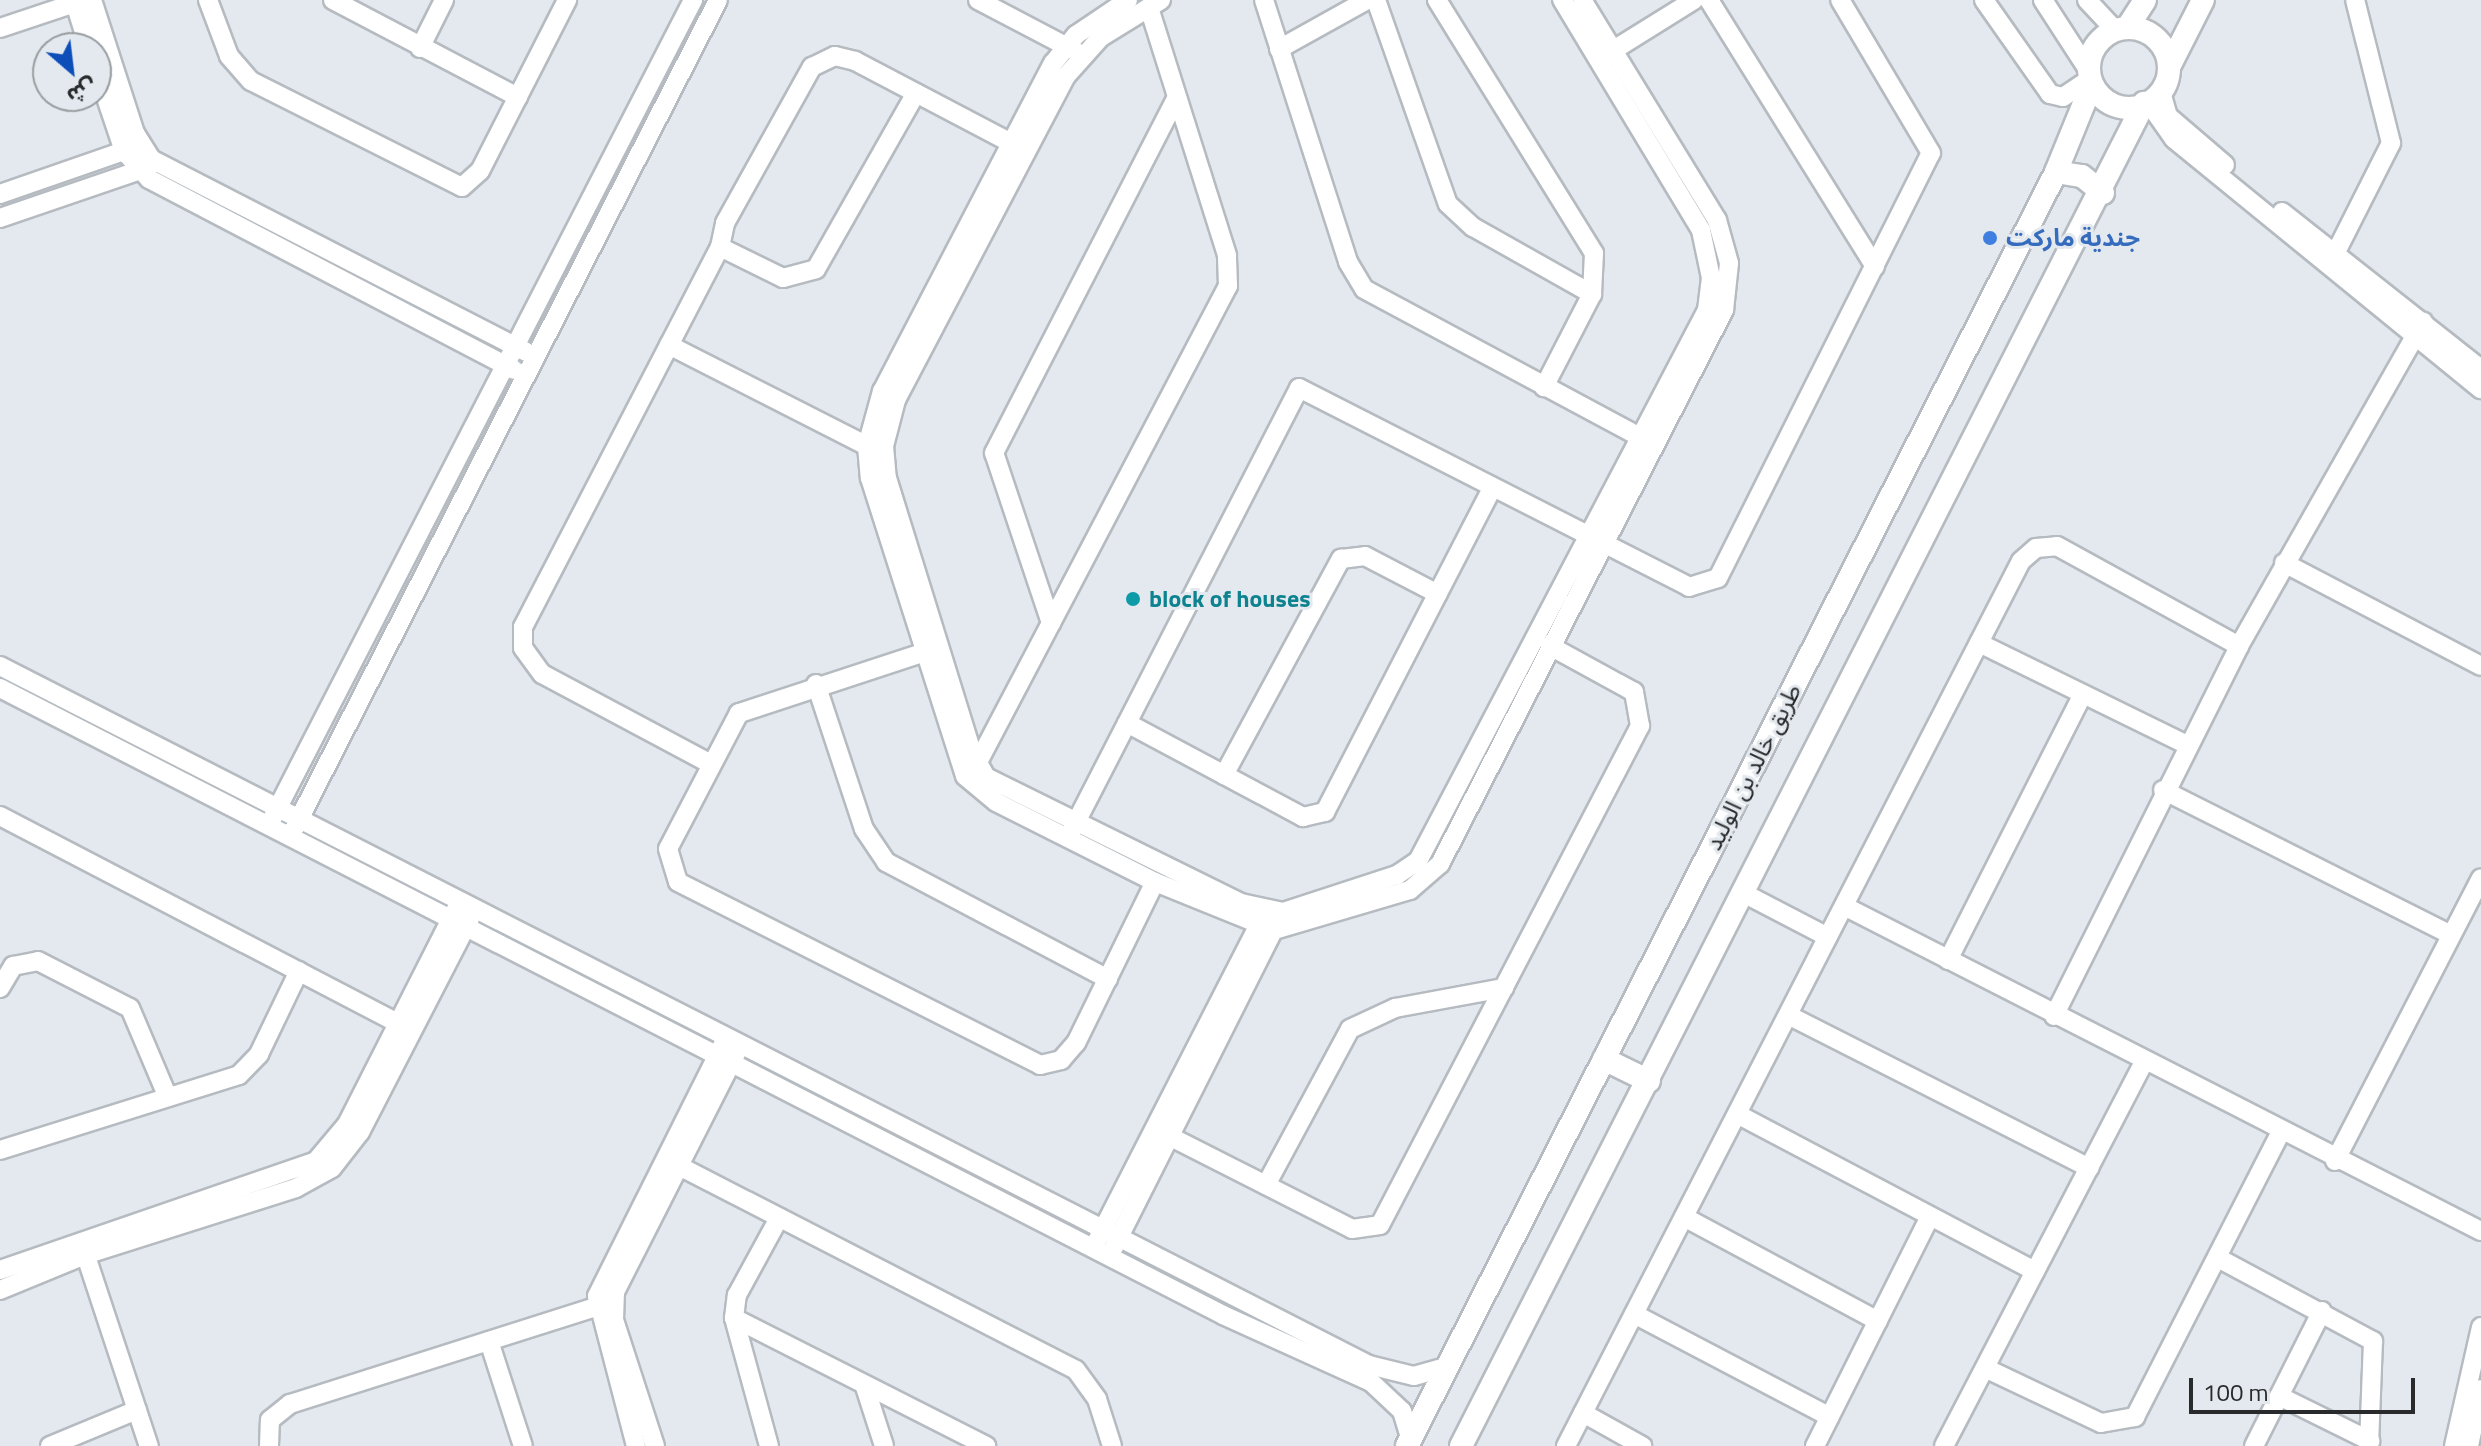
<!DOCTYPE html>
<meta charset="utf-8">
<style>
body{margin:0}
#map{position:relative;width:2481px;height:1446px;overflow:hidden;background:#e3e9ee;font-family:"Titillium Web","Noto Sans Arabic",sans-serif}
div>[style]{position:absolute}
.roads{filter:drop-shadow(2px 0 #b5bbc0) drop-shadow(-2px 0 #b5bbc0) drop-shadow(0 2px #b5bbc0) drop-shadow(0 -2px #b5bbc0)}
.minor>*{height:18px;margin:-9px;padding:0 9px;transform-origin:9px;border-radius:9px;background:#fff}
.tertiary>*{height:22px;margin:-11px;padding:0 11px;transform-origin:11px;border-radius:11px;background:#fff}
.tertiary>.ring{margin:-11px;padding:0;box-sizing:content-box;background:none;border:22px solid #fff;border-radius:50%}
.dots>*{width:22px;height:22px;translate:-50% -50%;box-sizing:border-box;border:4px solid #e3e9ee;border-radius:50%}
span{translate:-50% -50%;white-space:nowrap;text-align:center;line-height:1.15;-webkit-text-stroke:6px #e3e9ee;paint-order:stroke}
.shop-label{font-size:24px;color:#366cbe;font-weight:700}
.left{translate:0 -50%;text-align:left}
.culture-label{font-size:24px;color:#0d838f;font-weight:700}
.street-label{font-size:24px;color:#282a2c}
.north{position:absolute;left:32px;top:32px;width:80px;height:80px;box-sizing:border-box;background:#e3e9ee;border:2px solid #989da0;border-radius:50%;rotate:152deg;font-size:22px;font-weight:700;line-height:32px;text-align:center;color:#282a2c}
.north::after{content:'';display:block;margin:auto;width:28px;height:36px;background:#0d4eb9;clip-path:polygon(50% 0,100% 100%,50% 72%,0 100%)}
.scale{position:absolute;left:2189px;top:1378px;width:226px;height:36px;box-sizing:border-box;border:4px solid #282a2c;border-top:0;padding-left:10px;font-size:24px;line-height:28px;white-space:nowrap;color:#282a2c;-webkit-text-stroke:6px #e3e9ee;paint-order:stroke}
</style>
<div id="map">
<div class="roads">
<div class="minor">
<i style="left:74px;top:0;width:50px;rotate:72.6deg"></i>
<i style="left:92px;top:0;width:140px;rotate:72.1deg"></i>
<i style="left:135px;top:133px;width:31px;rotate:58deg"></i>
<i style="left:151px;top:159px;width:422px;rotate:27.2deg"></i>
<i style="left:208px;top:0;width:60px;rotate:69.4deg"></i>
<i style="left:229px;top:56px;width:33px;rotate:49deg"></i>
<i style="left:251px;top:81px;width:236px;rotate:26.7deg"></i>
<i style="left:462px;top:187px;width:24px;rotate:-42deg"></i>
<i style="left:480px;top:171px;width:192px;rotate:-63deg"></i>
<i style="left:333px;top:0;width:209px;rotate:27.7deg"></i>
<i style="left:978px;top:0;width:110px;rotate:27.7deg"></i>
<i style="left:1128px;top:0;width:63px;rotate:146.1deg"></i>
<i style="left:1076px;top:35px;width:36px;rotate:129deg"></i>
<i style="left:1053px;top:63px;width:370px;rotate:117.5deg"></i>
<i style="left:882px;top:391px;width:57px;rotate:105.3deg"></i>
<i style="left:867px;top:446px;width:32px;rotate:85deg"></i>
<i style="left:870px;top:478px;width:313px;rotate:72.3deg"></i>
<i style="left:965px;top:776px;width:40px;rotate:40deg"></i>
<i style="left:996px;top:802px;width:178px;rotate:26.7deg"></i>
<i style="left:1155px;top:882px;width:128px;rotate:22deg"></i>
<i style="left:1274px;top:930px;width:142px;rotate:-16.4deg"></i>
<i style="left:1410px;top:890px;width:40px;rotate:-41deg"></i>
<i style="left:1440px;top:864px;width:623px;rotate:-62.86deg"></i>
<i style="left:1724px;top:310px;width:47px;rotate:-83.9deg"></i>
<i style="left:1729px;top:263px;width:45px;rotate:-105.6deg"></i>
<i style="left:1717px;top:220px;width:258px;rotate:-121.5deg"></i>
<i style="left:1161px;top:0;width:70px;rotate:148.3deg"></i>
<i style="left:1101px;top:37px;width:52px;rotate:131.9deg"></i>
<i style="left:1066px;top:76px;width:366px;rotate:117.7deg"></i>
<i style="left:896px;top:400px;width:48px;rotate:104.6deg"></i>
<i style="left:884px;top:446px;width:32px;rotate:85deg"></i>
<i style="left:887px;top:478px;width:285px;rotate:72.8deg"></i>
<i style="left:971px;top:750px;width:31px;rotate:61deg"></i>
<i style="left:986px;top:777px;width:284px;rotate:26.3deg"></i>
<i style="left:1241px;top:903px;width:43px;rotate:12.1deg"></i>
<i style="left:1283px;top:912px;width:120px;rotate:-18deg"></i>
<i style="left:1397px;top:875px;width:25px;rotate:-34deg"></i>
<i style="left:1418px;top:861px;width:622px;rotate:-62.32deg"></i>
<i style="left:1707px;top:310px;width:32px;rotate:-83deg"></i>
<i style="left:1711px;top:278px;width:49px;rotate:-101.8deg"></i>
<i style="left:1701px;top:230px;width:269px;rotate:-121.1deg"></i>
<i style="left:1264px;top:0;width:275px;rotate:72.2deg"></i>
<i style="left:1348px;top:262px;width:31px;rotate:59deg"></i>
<i style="left:1364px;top:289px;width:315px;rotate:28.2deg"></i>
<i style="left:1376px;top:0;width:216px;rotate:70.6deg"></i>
<i style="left:1448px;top:204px;width:34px;rotate:43deg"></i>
<i style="left:1473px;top:227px;width:137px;rotate:29.4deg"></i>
<i style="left:1437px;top:0;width:298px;rotate:58.2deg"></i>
<i style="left:1594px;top:253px;width:41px;rotate:92.8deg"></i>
<i style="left:1592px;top:294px;width:105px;rotate:117.3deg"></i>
<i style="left:1709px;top:0;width:314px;rotate:58.1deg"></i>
<i style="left:1984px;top:0;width:115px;rotate:54.9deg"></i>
<i style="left:2050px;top:94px;width:13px;rotate:13deg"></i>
<i style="left:2063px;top:97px;width:32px;rotate:-34deg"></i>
<i style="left:2043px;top:0;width:85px;rotate:57.1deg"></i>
<i style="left:2087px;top:0;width:41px;rotate:47deg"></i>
<i style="left:0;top:28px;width:79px;rotate:-18.4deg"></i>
<i style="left:420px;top:48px;width:54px;rotate:-63.4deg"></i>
<i style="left:1279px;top:49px;width:101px;rotate:-29.1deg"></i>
<i style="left:1604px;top:56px;width:106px;rotate:-31.9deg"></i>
<i style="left:96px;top:68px;width:88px;rotate:71.4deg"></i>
<i style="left:124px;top:151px;width:38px;rotate:48deg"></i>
<i style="left:149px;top:179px;width:412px;rotate:27.6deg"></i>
<i style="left:2161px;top:92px;width:25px;rotate:74deg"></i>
<i style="left:2168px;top:116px;width:75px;rotate:40.7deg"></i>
<i style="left:2148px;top:102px;width:45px;rotate:54.9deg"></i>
<i style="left:2174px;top:139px;width:396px;rotate:39.2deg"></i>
<i style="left:0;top:194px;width:141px;rotate:-19.1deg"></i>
<i style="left:2282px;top:212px;width:253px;rotate:38.3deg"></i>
<i style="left:0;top:218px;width:157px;rotate:-18.9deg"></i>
<i style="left:720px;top:247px;width:70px;rotate:26.2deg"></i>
<i style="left:783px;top:278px;width:34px;rotate:-15deg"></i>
<i style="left:816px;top:269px;width:202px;rotate:-60.4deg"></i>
<i style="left:2336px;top:252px;width:122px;rotate:-63.2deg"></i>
<i style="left:2391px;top:143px;width:147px;rotate:-104.1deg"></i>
<i style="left:669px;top:345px;width:222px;rotate:27deg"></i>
<i style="left:2284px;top:563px;width:222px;rotate:27.6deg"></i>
<i style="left:1051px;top:623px;width:179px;rotate:-108.5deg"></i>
<i style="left:994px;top:453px;width:400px;rotate:-62.8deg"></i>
<i style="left:1979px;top:643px;width:232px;rotate:26.1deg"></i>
<i style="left:922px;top:653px;width:193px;rotate:161.8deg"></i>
<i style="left:739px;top:713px;width:153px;rotate:117.6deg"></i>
<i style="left:668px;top:849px;width:34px;rotate:73deg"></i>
<i style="left:678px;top:882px;width:406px;rotate:26.8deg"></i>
<i style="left:1040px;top:1065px;width:22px;rotate:-13deg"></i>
<i style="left:1061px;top:1060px;width:23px;rotate:-49deg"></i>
<i style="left:1076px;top:1043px;width:179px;rotate:-63.9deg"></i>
<i style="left:0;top:666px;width:1537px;rotate:27.05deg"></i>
<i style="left:1369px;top:1365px;width:46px;rotate:13.7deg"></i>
<i style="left:1414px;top:1376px;width:35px;rotate:-16deg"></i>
<i style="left:816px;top:684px;width:153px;rotate:71.7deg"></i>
<i style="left:864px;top:829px;width:40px;rotate:56deg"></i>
<i style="left:886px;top:862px;width:251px;rotate:27.8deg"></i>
<i style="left:0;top:688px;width:1374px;rotate:27.14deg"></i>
<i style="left:1223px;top:1315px;width:162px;rotate:24.4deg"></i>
<i style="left:1371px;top:1382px;width:42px;rotate:43.1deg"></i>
<i style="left:1402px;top:1411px;width:28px;rotate:73deg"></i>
<i style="left:1127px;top:723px;width:200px;rotate:28.1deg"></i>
<i style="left:1303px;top:817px;width:23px;rotate:-13deg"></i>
<i style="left:1325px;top:812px;width:365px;rotate:-62.7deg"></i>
<i style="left:709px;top:763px;width:189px;rotate:-151.9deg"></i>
<i style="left:542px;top:674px;width:32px;rotate:-126deg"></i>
<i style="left:523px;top:648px;width:21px;rotate:-90deg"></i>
<i style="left:523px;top:627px;width:428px;rotate:-62.6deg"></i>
<i style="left:720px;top:247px;width:25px;rotate:-78deg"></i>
<i style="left:725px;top:223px;width:179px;rotate:-60.9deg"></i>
<i style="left:812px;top:67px;width:25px;rotate:-26deg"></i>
<i style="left:835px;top:56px;width:21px;rotate:14deg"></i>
<i style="left:855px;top:61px;width:176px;rotate:27.7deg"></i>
<i style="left:977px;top:764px;width:540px;rotate:-62.3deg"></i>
<i style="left:1228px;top:286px;width:31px;rotate:-92deg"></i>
<i style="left:1227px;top:255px;width:259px;rotate:-107.5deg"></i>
<i style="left:1224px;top:775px;width:246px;rotate:-61.6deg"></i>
<i style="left:1341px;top:559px;width:24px;rotate:-7deg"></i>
<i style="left:1365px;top:556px;width:82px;rotate:27.5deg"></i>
<i style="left:2163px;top:790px;width:322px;rotate:26.7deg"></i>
<i style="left:0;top:816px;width:458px;rotate:27.5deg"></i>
<i style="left:272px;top:819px;width:921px;rotate:-62.79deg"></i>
<i style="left:293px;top:831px;width:933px;rotate:-62.91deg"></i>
<i style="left:1071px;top:832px;width:499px;rotate:-62.8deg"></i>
<i style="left:1299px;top:388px;width:438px;rotate:27deg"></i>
<i style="left:1689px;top:587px;width:30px;rotate:-17deg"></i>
<i style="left:1718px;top:578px;width:475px;rotate:-63.4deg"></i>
<i style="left:1931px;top:153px;width:178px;rotate:-120.7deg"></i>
<i style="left:1745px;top:894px;width:93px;rotate:27.4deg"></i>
<i style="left:1844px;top:906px;width:715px;rotate:27.03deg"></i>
<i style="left:1948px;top:960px;width:298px;rotate:-63.1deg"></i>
<i style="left:0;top:988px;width:26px;rotate:-59deg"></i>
<i style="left:13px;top:966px;width:25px;rotate:-11deg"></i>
<i style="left:38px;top:961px;width:103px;rotate:27.1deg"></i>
<i style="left:130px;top:1008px;width:95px;rotate:67deg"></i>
<i style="left:1788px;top:1015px;width:338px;rotate:26.9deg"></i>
<i style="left:2054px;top:1016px;width:414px;rotate:-63.4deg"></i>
<i style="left:2239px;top:646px;width:373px;rotate:-60.4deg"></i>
<i style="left:1737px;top:1114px;width:337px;rotate:27.8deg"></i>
<i style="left:1169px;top:1136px;width:205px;rotate:26.9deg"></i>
<i style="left:1352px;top:1229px;width:28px;rotate:-8deg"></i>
<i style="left:1380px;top:1225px;width:563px;rotate:-62.48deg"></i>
<i style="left:1640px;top:726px;width:35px;rotate:-100deg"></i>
<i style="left:1634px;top:692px;width:96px;rotate:-151.3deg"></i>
<i style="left:0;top:1150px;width:250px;rotate:-17.4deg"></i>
<i style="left:239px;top:1075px;width:29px;rotate:-46deg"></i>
<i style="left:259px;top:1054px;width:92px;rotate:-64.3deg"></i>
<i style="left:2335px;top:1161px;width:318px;rotate:-62.7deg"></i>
<i style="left:679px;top:1166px;width:446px;rotate:27.2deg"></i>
<i style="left:1076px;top:1370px;width:36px;rotate:54deg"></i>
<i style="left:1097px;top:1399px;width:49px;rotate:72.3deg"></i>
<i style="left:1266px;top:1185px;width:177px;rotate:-61.7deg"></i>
<i style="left:1350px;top:1029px;width:50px;rotate:-25deg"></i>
<i style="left:1395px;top:1008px;width:111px;rotate:-10.4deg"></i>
<i style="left:1684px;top:1217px;width:220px;rotate:28.2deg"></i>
<i style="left:1098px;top:1239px;width:358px;rotate:-62.9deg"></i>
<i style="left:82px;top:1244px;width:213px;rotate:71.7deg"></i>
<i style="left:1114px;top:1247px;width:367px;rotate:-63.3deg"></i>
<i style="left:2218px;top:1258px;width:176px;rotate:28.2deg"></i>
<i style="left:2373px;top:1341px;width:105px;rotate:92.2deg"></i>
<i style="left:0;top:1270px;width:334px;rotate:-19deg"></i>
<i style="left:316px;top:1161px;width:48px;rotate:-50deg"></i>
<i style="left:347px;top:1124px;width:239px;rotate:-63.1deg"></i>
<i style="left:0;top:1290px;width:92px;rotate:-22.4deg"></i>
<i style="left:85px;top:1255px;width:221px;rotate:-17.6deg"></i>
<i style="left:296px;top:1188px;width:41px;rotate:-29.1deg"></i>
<i style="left:332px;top:1168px;width:46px;rotate:-52.1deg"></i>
<i style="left:360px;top:1132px;width:240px;rotate:-62.7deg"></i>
<i style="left:1634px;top:1314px;width:221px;rotate:27.7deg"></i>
<i style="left:734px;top:1318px;width:283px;rotate:26.9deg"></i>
<i style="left:489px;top:1341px;width:110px;rotate:72.1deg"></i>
<i style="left:1985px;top:1368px;width:128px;rotate:25.4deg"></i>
<i style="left:2101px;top:1423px;width:35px;rotate:-10deg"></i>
<i style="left:2135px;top:1417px;width:318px;rotate:-62.9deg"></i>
<i style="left:865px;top:1387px;width:62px;rotate:72.1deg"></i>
<i style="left:2279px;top:1396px;width:102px;rotate:26.3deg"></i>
<i style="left:1583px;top:1413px;width:68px;rotate:29.2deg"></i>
<i style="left:50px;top:1446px;width:94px;rotate:-22.5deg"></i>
<i style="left:269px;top:1446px;width:26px;rotate:-88deg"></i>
<i style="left:270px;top:1420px;width:26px;rotate:-39deg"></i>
<i style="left:290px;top:1404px;width:331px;rotate:-17.6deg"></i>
<i style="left:636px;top:1446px;width:155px;rotate:-104.6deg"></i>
<i style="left:597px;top:1296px;width:282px;rotate:-63.4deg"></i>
<i style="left:655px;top:1446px;width:133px;rotate:-108deg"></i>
<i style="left:614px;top:1320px;width:28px;rotate:-88deg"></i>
<i style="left:615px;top:1292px;width:268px;rotate:-63.1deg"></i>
<i style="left:769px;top:1446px;width:133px;rotate:-105.3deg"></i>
<i style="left:734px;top:1318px;width:23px;rotate:-83deg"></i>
<i style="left:737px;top:1295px;width:88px;rotate:-61.4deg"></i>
<i style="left:1566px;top:1446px;width:995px;rotate:-62.79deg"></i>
<i style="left:2021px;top:561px;width:20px;rotate:-41deg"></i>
<i style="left:2036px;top:548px;width:21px;rotate:-5deg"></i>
<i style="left:2057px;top:546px;width:208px;rotate:28.8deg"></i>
<i style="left:1815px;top:1446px;width:257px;rotate:-63.4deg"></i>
<i style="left:1944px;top:1446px;width:432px;rotate:-62.5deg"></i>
<i style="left:2254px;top:1446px;width:151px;rotate:-63.3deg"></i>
<i style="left:2454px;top:1446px;width:122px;rotate:-77.2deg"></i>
<i style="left:2469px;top:1446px;width:58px;rotate:-78.1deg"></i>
</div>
<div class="tertiary">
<i style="left:2127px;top:28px;width:33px;rotate:-57deg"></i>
<i class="ring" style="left:2089px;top:28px;width:58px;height:58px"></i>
<i style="left:2169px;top:67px;width:75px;rotate:-63.1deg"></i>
<i style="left:2056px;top:172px;width:26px;rotate:9deg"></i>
<i style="left:2082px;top:176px;width:27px;rotate:39deg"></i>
<i style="left:1604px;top:1059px;width:50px;rotate:26.1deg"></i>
<i style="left:1407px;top:1446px;width:1430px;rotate:-63deg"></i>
<i style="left:2056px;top:172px;width:95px;rotate:-67.8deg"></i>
<i style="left:1461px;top:1446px;width:1507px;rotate:-63.04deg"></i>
</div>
</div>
<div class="dots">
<i style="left:1990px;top:238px;background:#3f7fe0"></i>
<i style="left:1133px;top:599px;background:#0f9aa8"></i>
</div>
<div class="shop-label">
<span class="left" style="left:2006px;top:238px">جندية ماركت</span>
</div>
<div class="culture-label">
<span class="left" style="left:1149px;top:599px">block of houses</span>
</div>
<div class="street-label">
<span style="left:1753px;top:767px;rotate:-63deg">طريق خالد بن الوليد</span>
</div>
<div class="north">ش</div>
<div class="scale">100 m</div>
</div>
